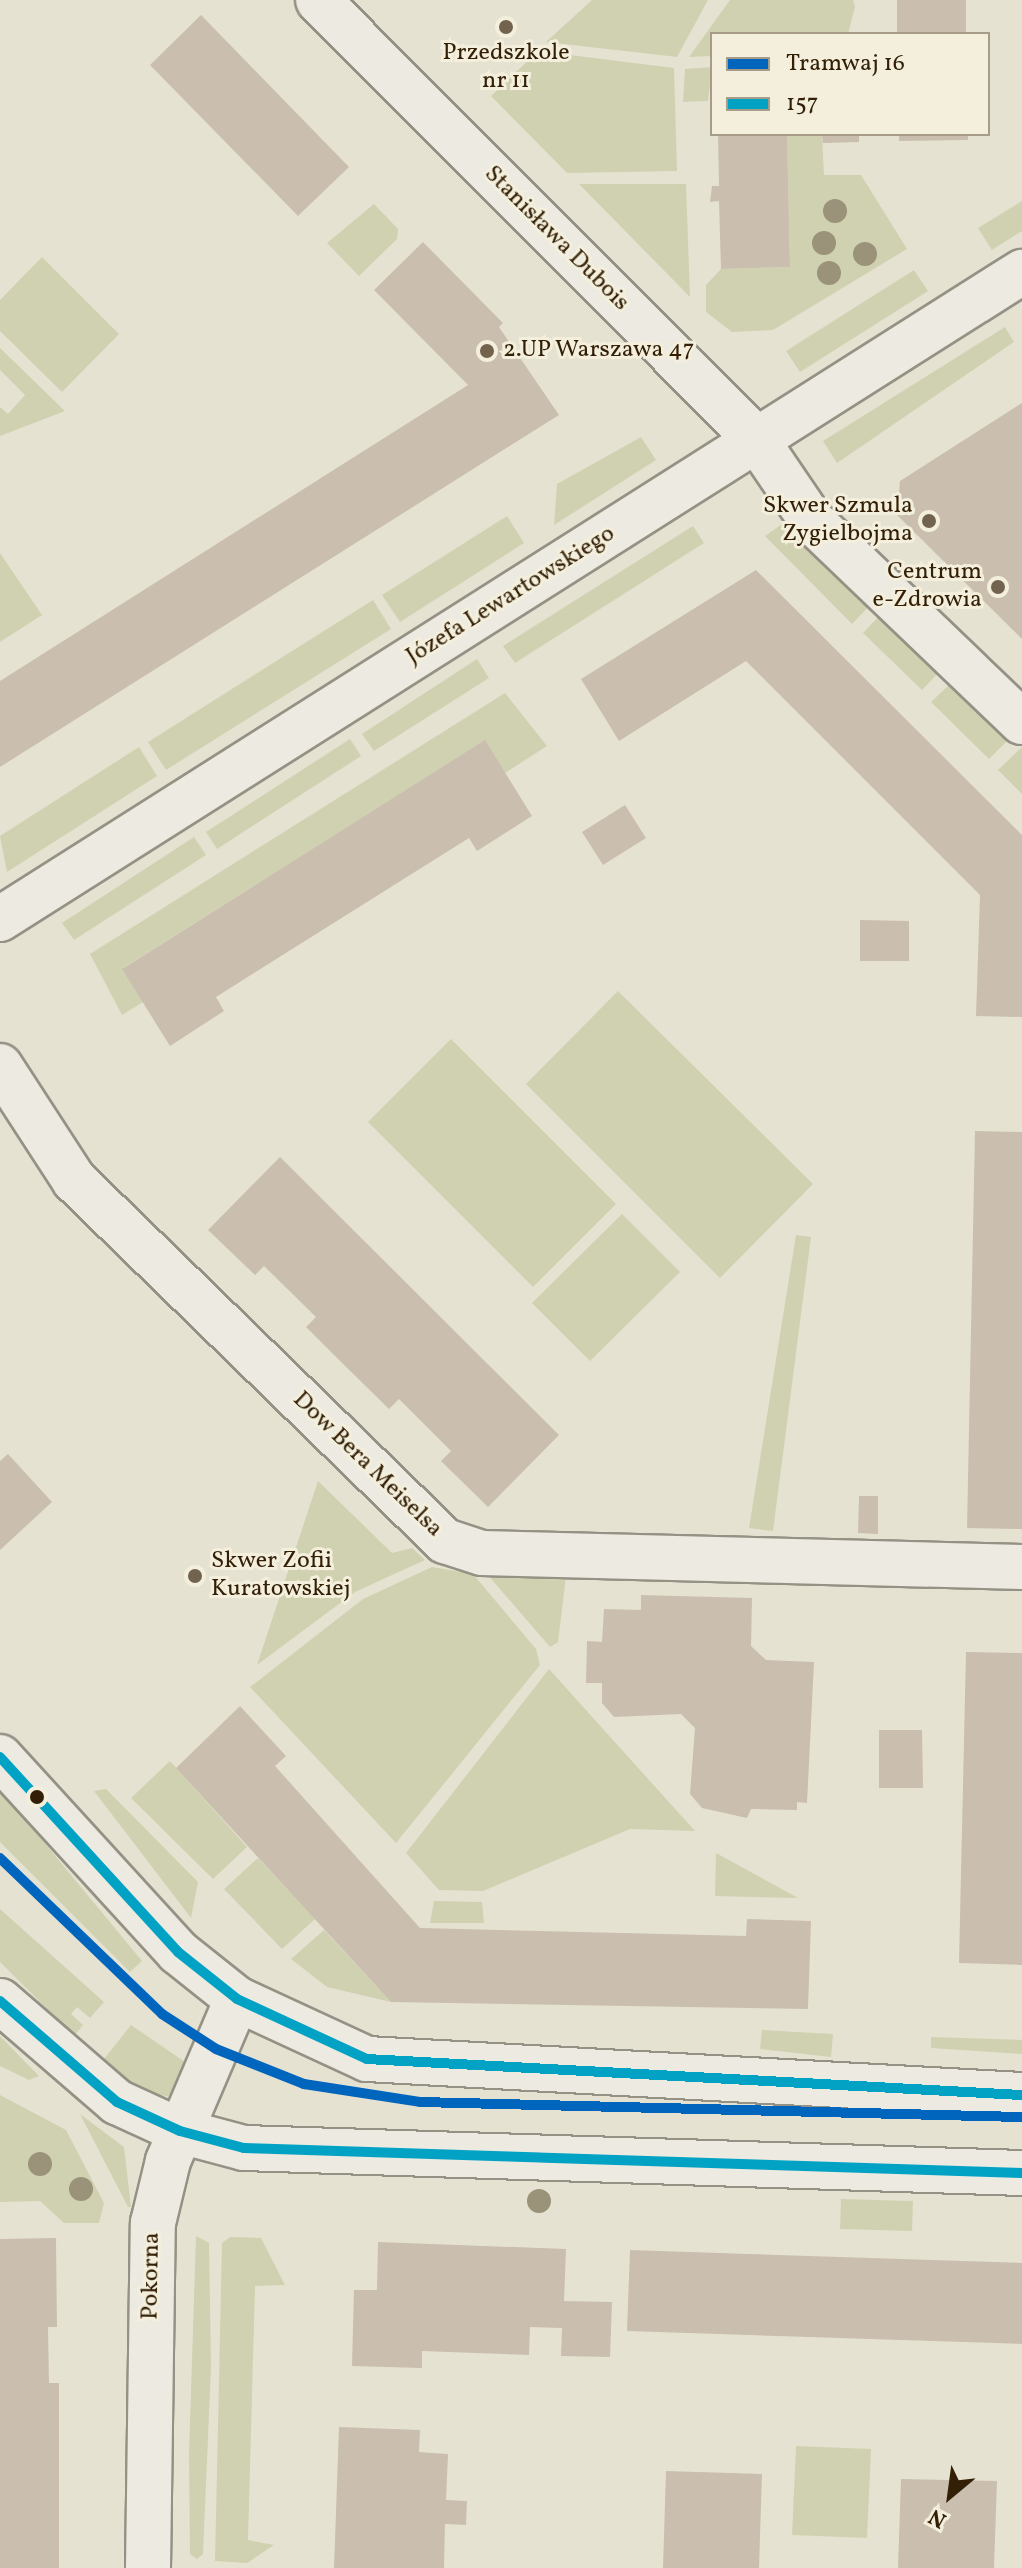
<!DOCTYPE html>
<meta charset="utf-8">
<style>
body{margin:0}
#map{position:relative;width:1022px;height:2568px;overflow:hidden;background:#e6e2d2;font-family:Vollkorn,serif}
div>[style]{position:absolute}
.green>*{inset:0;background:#d0d1b0}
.building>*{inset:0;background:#cabeaf}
.roads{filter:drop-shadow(2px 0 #959184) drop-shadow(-2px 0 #959184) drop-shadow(0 2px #959184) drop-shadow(0 -2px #959184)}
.minor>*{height:44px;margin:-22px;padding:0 22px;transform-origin:22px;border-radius:22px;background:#eceae1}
.bus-1>*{height:10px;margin:-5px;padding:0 5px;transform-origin:5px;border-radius:5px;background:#02a2c4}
.tram-1>*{height:10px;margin:-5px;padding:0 5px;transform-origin:5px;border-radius:5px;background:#0065bd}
.trees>*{width:24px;height:24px;margin:-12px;border-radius:50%;background:#9a9279}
.dots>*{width:22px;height:22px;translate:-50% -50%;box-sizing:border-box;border:4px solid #f4efdd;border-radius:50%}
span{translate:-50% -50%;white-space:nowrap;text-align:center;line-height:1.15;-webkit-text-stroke:6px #f4efdd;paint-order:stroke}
.poi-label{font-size:24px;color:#321f06}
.left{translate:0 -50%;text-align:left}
.right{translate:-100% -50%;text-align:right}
.street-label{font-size:24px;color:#321f06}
.legend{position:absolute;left:710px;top:32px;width:280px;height:104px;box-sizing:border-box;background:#f4efdd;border:2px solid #a69c87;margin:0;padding:10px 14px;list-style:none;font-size:24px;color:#321f06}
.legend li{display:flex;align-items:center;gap:16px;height:40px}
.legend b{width:40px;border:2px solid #a69c87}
.north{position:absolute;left:910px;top:2456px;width:80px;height:80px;-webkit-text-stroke:6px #f4efdd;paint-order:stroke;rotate:209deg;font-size:22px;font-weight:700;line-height:32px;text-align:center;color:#321f06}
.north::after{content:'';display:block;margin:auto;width:28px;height:36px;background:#321f06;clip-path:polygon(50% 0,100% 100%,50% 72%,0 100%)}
</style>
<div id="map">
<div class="green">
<i style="clip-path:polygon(592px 0,708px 0,677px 57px,546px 42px)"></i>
<i style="clip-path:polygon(730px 0,853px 0,855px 7px,848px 34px,712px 34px,712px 56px,689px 57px)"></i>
<i style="clip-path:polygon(538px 51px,674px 68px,677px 171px,567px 173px,491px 96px)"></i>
<i style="clip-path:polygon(712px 67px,708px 101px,683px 102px,685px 69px)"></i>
<i style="clip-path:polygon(787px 134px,822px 134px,824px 175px,861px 175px,907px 249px,773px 330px,732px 332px,706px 312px,706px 285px,721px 269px,790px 267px)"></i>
<i style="clip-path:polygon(579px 184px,686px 184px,690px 297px)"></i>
<i style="clip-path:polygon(1022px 201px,1022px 231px,992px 250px,978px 228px)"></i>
<i style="clip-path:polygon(374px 204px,398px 229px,397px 239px,359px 276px,327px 243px)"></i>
<i style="clip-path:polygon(42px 257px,119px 334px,62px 392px,0 331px,0 300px)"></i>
<i style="clip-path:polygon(914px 270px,928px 291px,800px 372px,786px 351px)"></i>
<i style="clip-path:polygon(1005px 327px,1014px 342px,837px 463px,823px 441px)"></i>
<i style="clip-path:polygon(0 348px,65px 411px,0 436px,0 407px,8px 414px,25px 395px,0 370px)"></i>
<i style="clip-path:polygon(641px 437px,656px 460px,554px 525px,557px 484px)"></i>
<i style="clip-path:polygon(507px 516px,524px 543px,400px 622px,382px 595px)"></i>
<i style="clip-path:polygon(785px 522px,874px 601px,852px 624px,765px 536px)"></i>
<i style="clip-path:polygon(693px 526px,704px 543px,515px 663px,503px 646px)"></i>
<i style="clip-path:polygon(0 553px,42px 615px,0 642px)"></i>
<i style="clip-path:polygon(373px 600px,391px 629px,166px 770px,148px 742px)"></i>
<i style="clip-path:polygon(885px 610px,944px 667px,922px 690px,863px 633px)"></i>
<i style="clip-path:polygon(477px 659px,489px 678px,374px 751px,362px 734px)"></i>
<i style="clip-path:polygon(957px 677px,1014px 734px,989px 759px,931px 702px)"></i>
<i style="clip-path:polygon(505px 693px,547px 746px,505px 773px,484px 741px,123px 968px,143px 1002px,122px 1015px,90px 954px)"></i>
<i style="clip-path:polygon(350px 739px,361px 756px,217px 849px,206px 832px)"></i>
<i style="clip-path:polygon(139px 747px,157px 776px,7px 872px,0 836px)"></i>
<i style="clip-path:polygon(1022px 747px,1022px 794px,998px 770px)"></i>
<i style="clip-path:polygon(194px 837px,206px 855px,74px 940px,62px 923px)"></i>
<i style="clip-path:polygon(618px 991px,813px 1184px,720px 1278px,526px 1084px)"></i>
<i style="clip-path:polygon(451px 1039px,616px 1204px,533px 1287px,368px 1122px)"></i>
<i style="clip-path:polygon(622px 1214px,680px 1272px,590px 1361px,532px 1303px)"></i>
<i style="clip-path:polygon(796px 1235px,811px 1237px,773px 1531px,749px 1528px)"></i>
<i style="clip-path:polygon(318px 1481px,392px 1553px,412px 1548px,425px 1560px,355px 1592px,257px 1665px)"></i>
<i style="clip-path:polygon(432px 1567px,473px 1574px,536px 1649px,540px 1665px,396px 1843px,250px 1687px,363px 1599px)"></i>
<i style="clip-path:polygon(487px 1574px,566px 1576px,558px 1642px,550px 1647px)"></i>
<i style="clip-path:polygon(549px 1669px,695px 1831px,630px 1829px,483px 1891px,439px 1890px,406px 1853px)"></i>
<i style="clip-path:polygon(170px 1761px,247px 1847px,213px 1879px,131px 1798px)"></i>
<i style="clip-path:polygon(0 1789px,142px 1961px,130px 1972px,0 1842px)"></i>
<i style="clip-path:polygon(106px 1789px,198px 1882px,191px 1918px,94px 1791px)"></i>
<i style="clip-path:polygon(716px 1853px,798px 1898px,715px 1896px)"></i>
<i style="clip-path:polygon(258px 1858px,315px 1919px,282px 1949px,224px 1889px)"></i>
<i style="clip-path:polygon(434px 1901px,482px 1902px,484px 1923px,430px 1923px)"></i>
<i style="clip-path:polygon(0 1909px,104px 2002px,90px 2018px,77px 2007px,71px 2014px,83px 2025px,74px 2036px,0 1962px)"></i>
<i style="clip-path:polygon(324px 1930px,391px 2002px,327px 1987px,291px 1959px)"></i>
<i style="clip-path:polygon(131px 2025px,188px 2064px,171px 2097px,145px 2092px,100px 2064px)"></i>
<i style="clip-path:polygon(762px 2030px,833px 2034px,831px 2057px,760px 2049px)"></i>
<i style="clip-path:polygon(0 2036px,39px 2076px,29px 2080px,0 2066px)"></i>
<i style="clip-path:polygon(931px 2037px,1022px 2040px,1022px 2054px,931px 2048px)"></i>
<i style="clip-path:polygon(0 2095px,66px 2130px,104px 2203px,99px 2223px,64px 2223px,40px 2201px,0 2202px)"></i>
<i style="clip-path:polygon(80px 2114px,124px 2147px,131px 2207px,128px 2207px)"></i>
<i style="clip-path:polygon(841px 2199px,913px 2201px,912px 2231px,840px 2229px)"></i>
<i style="clip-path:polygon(196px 2236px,209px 2243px,211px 2368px,203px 2554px,197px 2559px,190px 2554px,189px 2454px)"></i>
<i style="clip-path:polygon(230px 2237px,261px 2238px,285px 2285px,255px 2286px,248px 2540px,274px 2545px,247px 2563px,215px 2561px,222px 2243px)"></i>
<i style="clip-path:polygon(796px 2446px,871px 2449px,867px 2538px,792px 2535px)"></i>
</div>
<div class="building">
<i style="clip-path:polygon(897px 0,966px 0,966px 34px,897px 34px)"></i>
<i style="clip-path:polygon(201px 15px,349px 167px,298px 216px,150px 65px)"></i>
<i style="clip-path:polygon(718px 134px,787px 134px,790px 267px,721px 269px,719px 201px,710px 202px,712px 186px,719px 186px)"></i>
<i style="clip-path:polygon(822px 134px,859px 134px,859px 142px,823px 143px)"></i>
<i style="clip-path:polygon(899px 134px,968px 134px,968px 140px,899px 141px)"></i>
<i style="clip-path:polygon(423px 242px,503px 323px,499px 327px,559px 415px,0 767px,0 681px,468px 385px,374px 290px)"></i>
<i style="clip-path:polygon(1022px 403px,1022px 639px,897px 515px,900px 481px)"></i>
<i style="clip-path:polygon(756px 570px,1022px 835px,1022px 1017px,976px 1016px,980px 895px,746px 661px,619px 741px,581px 679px)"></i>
<i style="clip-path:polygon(485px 740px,532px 816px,477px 851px,469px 838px,216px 997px,224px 1011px,170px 1046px,122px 969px)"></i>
<i style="clip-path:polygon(625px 805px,646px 838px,603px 865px,582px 832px)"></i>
<i style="clip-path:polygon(860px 920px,909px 921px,909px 961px,860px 961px)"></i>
<i style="clip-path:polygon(975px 1131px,1022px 1132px,1022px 1529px,967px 1528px)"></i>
<i style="clip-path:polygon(280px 1157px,559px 1435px,488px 1507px,441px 1461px,451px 1451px,399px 1399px,389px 1409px,334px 1355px,306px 1327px,316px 1317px,264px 1266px,255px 1275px,208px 1230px)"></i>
<i style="clip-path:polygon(8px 1454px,52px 1502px,0 1550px,0 1461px)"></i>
<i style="clip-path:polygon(859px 1496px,878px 1496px,878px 1534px,858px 1533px)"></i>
<i style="clip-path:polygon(641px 1595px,752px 1598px,751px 1646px,766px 1660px,814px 1662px,807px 1803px,797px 1802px,797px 1810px,751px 1809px,747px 1818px,702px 1808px,690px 1794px,695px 1728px,681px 1714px,614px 1717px,602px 1703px,602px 1683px,586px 1683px,587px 1641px,602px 1642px,604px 1609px,641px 1610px)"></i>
<i style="clip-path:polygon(966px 1652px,1022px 1653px,1022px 1965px,959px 1963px)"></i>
<i style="clip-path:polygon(240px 1706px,286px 1756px,275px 1766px,420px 1928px,746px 1936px,747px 1919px,811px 1921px,808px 2009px,391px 2002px,176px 1768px)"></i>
<i style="clip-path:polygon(879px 1730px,922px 1730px,923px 1788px,879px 1788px)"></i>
<i style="clip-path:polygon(56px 2238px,57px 2327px,48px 2327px,49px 2383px,59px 2383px,59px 2568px,0 2568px,0 2239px)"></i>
<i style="clip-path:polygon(378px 2242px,566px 2249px,564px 2301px,612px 2302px,610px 2357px,561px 2356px,562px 2328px,530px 2327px,529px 2355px,422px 2351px,422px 2368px,352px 2366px,354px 2290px,377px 2290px)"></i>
<i style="clip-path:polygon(630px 2250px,1022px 2263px,1022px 2344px,627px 2331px)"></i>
<i style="clip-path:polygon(339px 2427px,420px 2430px,419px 2452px,448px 2454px,446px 2500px,467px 2501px,466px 2525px,445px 2524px,444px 2568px,334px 2568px)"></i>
<i style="clip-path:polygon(666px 2471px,762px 2474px,759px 2568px,663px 2568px)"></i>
<i style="clip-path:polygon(901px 2479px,997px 2481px,994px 2568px,898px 2568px)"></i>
</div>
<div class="roads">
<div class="minor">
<i style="left:318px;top:0;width:620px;rotate:45.07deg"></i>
<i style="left:756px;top:439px;width:98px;rotate:55.8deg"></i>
<i style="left:811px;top:520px;width:292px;rotate:43.8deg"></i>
<i style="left:0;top:919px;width:1210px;rotate:-32.34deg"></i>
<i style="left:0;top:1066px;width:136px;rotate:57deg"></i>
<i style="left:74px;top:1180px;width:518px;rotate:44.22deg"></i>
<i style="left:445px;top:1541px;width:39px;rotate:18deg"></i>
<i style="left:482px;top:1553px;width:540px;rotate:1.49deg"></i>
<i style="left:0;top:1757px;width:264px;rotate:47.6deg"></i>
<i style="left:178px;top:1952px;width:75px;rotate:38.5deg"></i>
<i style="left:237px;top:1999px;width:143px;rotate:24.8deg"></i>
<i style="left:367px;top:2059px;width:656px;rotate:3.15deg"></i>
<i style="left:0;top:2001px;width:155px;rotate:40.8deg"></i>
<i style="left:117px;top:2102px;width:69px;rotate:24.7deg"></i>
<i style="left:180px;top:2131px;width:66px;rotate:14.9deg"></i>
<i style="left:244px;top:2148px;width:778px;rotate:1.84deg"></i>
<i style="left:148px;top:2568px;width:345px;rotate:-89.2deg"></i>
<i style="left:153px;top:2223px;width:64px;rotate:-76.4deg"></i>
<i style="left:168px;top:2161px;width:176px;rotate:-66.9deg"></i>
</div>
</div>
<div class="bus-1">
<i style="left:0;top:1757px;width:264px;rotate:47.6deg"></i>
<i style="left:178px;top:1952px;width:75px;rotate:38.5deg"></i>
<i style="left:237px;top:1999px;width:143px;rotate:24.8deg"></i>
<i style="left:367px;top:2059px;width:656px;rotate:3.15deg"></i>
<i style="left:0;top:2001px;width:155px;rotate:40.8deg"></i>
<i style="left:117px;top:2102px;width:69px;rotate:24.7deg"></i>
<i style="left:180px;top:2131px;width:66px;rotate:14.9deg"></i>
<i style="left:244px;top:2148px;width:778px;rotate:1.84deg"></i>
</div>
<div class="tram-1">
<i style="left:0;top:1858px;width:225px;rotate:43.9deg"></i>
<i style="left:162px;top:2014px;width:64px;rotate:32.9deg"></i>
<i style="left:216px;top:2049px;width:95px;rotate:21.7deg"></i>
<i style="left:304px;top:2084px;width:117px;rotate:8.8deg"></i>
<i style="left:420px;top:2102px;width:602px;rotate:1.43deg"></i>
</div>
<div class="trees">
<i style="left:835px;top:211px"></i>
<i style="left:824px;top:243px"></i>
<i style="left:865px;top:254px"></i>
<i style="left:829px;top:273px"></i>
<i style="left:40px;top:2164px"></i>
<i style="left:81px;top:2189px"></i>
<i style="left:539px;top:2201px"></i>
</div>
<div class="dots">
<i style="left:506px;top:27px;background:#71634d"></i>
<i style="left:487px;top:351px;background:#71634d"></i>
<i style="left:929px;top:521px;background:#71634d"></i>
<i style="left:998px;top:587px;background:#71634d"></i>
<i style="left:195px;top:1576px;background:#71634d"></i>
<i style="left:37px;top:1797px;background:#321f06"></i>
</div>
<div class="poi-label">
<span style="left:506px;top:68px">Przedszkole<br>nr 11</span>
<span class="left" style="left:503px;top:351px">2.UP Warszawa 47</span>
<span class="right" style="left:913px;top:521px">Skwer Szmula<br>Zygielbojma</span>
<span class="right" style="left:982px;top:587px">Centrum<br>e-Zdrowia</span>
<span class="left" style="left:211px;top:1576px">Skwer Zofii<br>Kuratowskiej</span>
</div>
<div class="street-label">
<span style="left:556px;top:239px;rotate:45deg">Stanisława Dubois</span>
<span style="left:511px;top:596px;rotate:-32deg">Józefa Lewartowskiego</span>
<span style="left:367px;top:1465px;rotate:44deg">Dow Bera Meiselsa</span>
<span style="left:152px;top:2276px;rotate:-89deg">Pokorna</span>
</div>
<ul class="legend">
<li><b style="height:10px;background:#0065bd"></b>Tramwaj 16</li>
<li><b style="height:10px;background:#02a2c4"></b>157</li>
</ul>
<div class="north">N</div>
</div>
